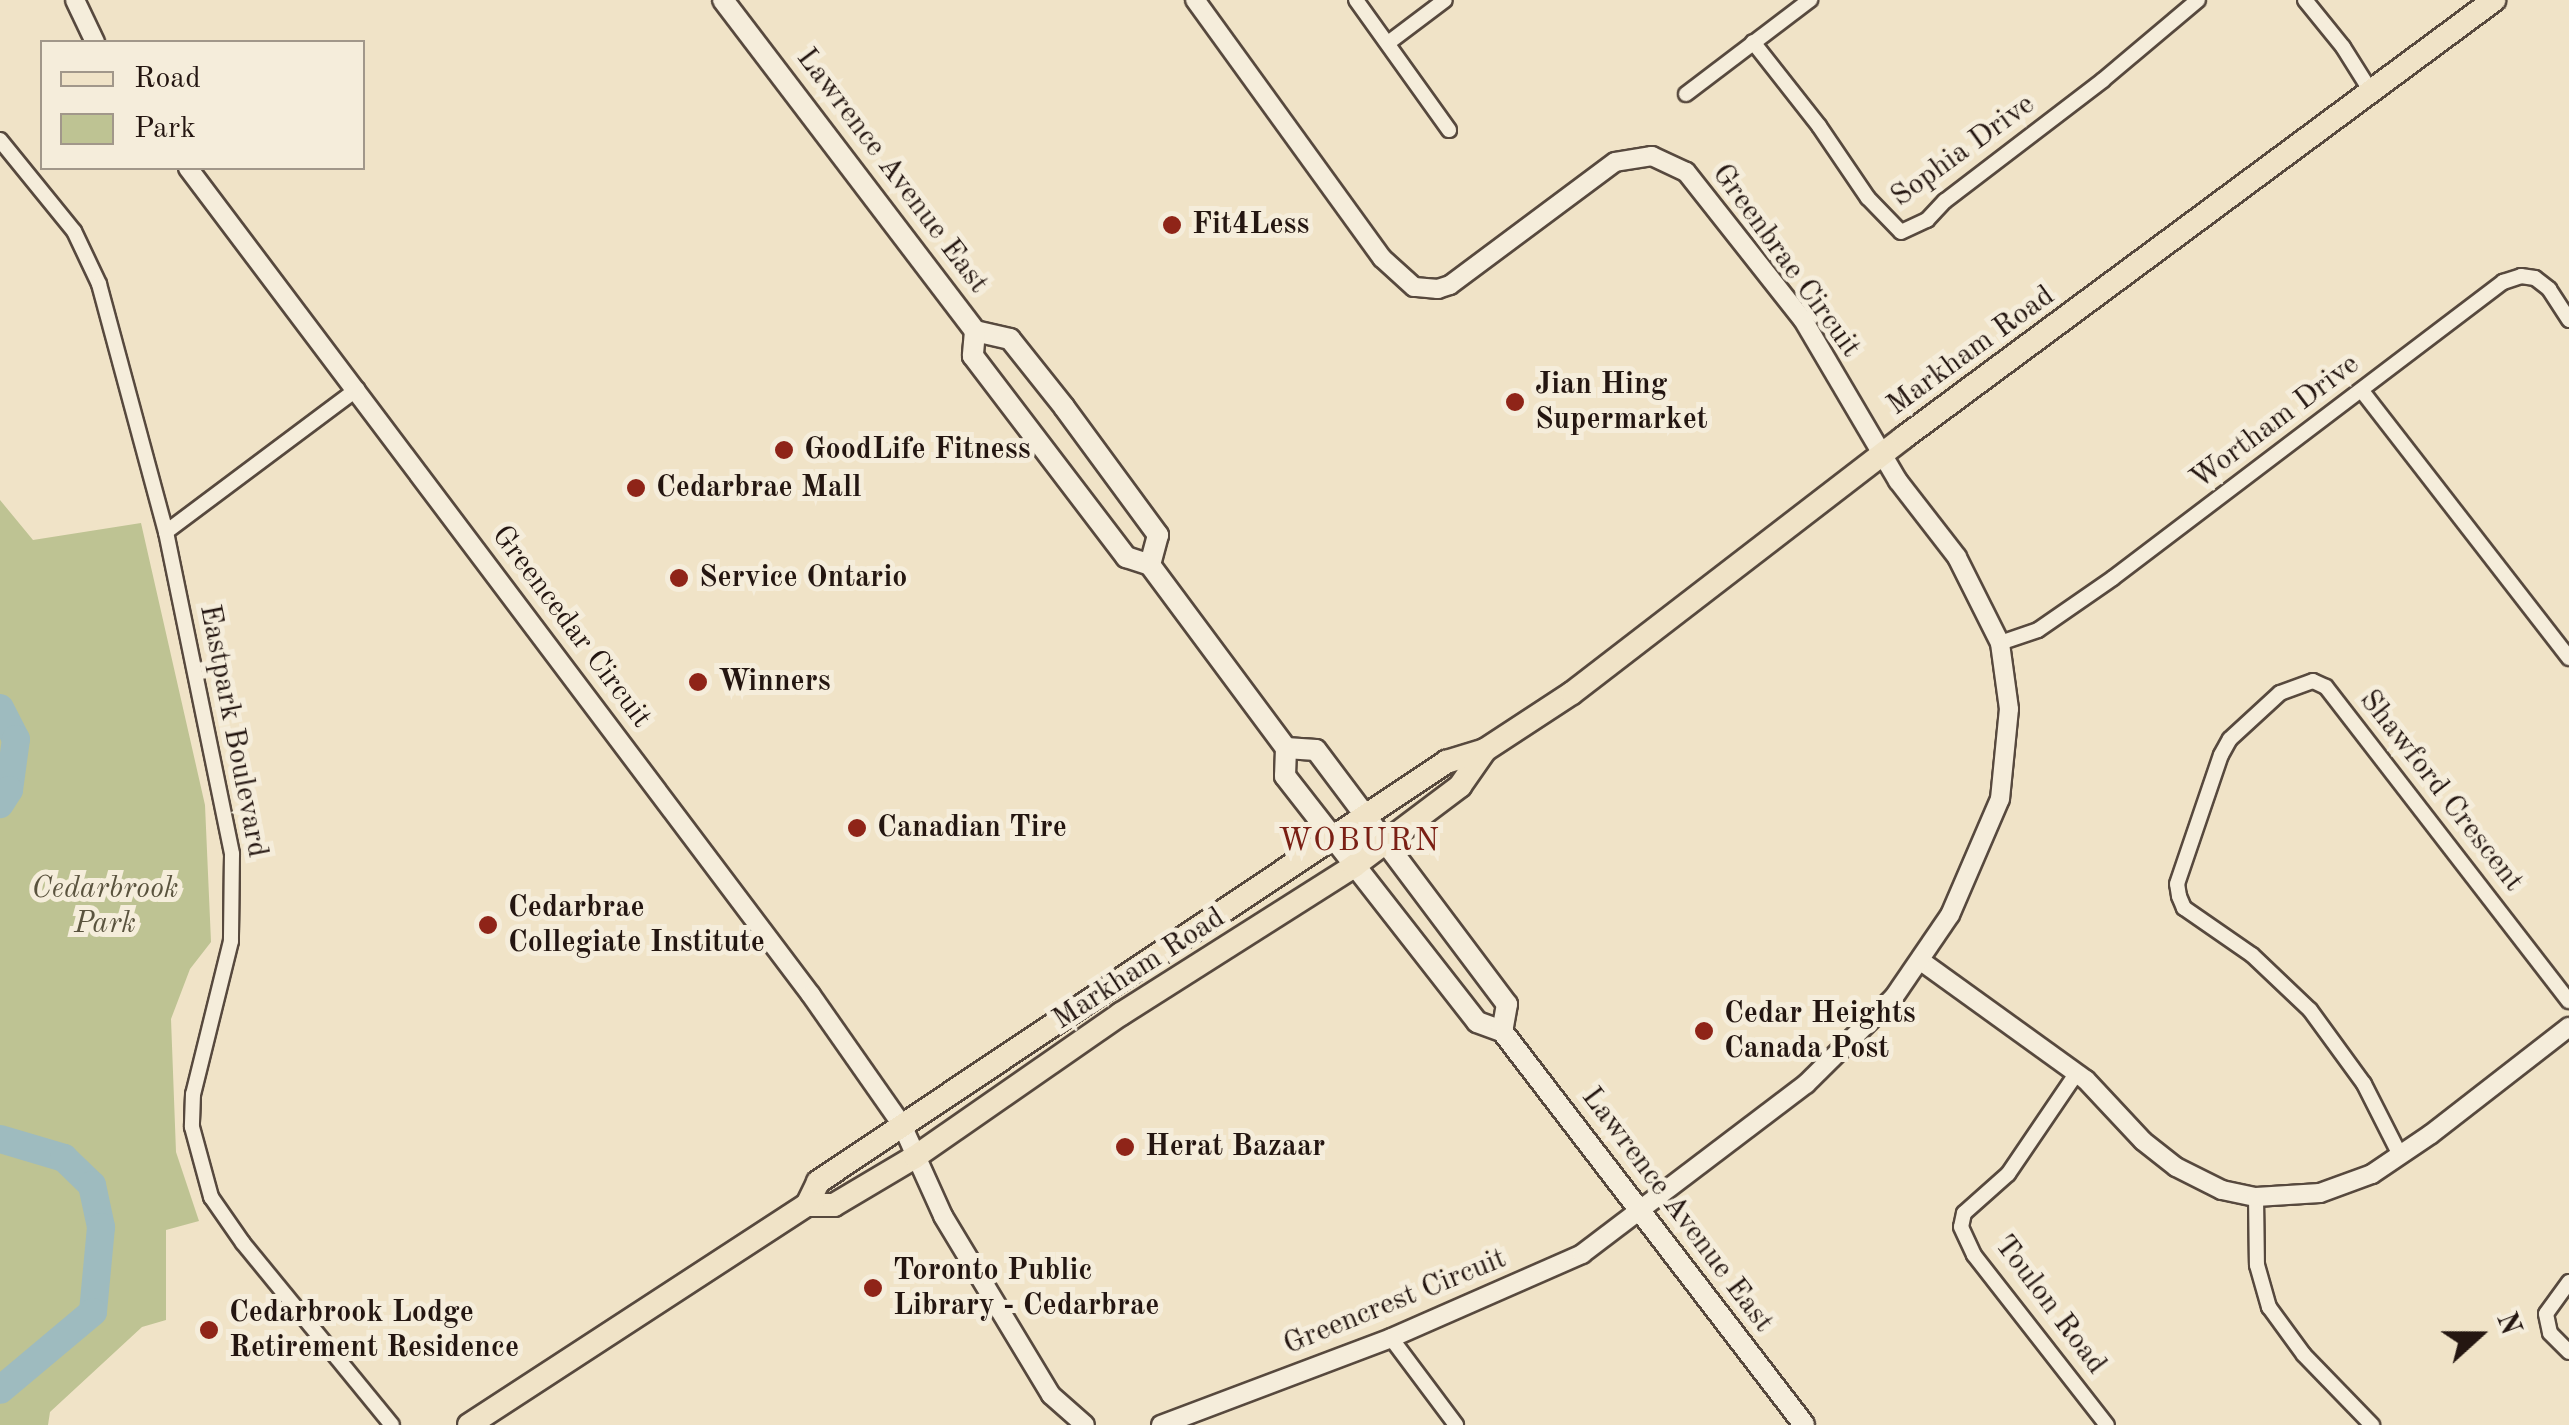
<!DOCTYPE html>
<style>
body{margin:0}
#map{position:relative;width:2569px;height:1425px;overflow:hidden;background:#f0e3c7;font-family:"Old Standard TT",serif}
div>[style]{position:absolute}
.green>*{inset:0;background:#bec393}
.river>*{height:28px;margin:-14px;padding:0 14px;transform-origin:14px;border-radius:14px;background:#9ebbbf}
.roads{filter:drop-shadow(2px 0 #57493e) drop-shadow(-2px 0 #57493e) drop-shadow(0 2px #57493e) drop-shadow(0 -2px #57493e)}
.minor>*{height:14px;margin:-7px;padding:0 7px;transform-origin:7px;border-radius:7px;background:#f5eddb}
.tertiary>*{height:18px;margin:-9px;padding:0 9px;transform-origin:9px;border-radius:9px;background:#f5eddb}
.secondary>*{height:20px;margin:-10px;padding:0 10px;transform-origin:10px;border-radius:10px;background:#f5eddb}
.primary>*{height:22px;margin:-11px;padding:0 11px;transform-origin:11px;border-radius:11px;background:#f0e3c7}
.dots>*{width:28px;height:28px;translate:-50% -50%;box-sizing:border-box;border:5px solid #f5eddb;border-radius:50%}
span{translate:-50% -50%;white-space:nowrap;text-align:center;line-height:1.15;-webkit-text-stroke:10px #f5eddb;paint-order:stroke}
.street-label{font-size:30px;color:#241611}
.poi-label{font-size:30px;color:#241611;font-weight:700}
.left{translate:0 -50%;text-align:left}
.park-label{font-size:30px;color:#5a533e;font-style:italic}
.neighbourhood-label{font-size:32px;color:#7a1f14;letter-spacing:2.5px}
.legend{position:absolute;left:40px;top:40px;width:325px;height:130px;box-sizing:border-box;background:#f5eddb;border:2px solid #a1978a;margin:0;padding:12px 18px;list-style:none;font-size:30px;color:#241611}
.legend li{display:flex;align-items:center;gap:20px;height:50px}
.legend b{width:50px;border:2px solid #a1978a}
.north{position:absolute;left:2429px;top:1285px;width:100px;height:100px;-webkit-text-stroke:8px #f5eddb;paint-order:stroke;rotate:69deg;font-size:28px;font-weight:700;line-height:40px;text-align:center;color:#241611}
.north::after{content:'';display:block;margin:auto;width:35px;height:45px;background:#241611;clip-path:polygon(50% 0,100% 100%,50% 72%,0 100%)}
</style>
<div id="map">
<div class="green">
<i style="clip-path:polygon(0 500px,33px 540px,141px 523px,205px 805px,211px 942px,190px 969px,171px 1019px,176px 1152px,199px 1221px,166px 1230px,166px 1320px,142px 1327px,50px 1412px,48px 1425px,0 1425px)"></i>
</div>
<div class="river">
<i style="left:0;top:708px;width:35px;rotate:63deg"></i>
<i style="left:16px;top:739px;width:51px;rotate:97.8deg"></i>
<i style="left:9px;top:790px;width:17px;rotate:123deg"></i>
<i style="left:0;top:1139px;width:67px;rotate:16.5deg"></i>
<i style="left:64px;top:1158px;width:39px;rotate:44deg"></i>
<i style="left:92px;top:1185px;width:43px;rotate:77.9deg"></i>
<i style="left:101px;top:1227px;width:85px;rotate:95.4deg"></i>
<i style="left:93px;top:1312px;width:121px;rotate:140deg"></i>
</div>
<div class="roads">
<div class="minor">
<i style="left:1356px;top:0;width:160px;rotate:54.4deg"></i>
<i style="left:2305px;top:0;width:60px;rotate:51deg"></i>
<i style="left:2343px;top:47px;width:54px;rotate:57.8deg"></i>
<i style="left:1753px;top:42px;width:107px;rotate:51.8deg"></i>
<i style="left:1819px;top:126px;width:87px;rotate:55.8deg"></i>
<i style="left:1868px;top:198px;width:47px;rotate:45.9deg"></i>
<i style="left:1901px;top:232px;width:29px;rotate:-25deg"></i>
<i style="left:1927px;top:220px;width:26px;rotate:-47deg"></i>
<i style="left:1945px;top:201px;width:199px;rotate:-37.4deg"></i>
<i style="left:2103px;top:80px;width:124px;rotate:-40.1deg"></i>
<i style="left:1388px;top:43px;width:71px;rotate:-37deg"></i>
<i style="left:1686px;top:94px;width:156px;rotate:-37.2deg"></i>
<i style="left:0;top:140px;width:117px;rotate:50.9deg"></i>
<i style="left:74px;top:231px;width:59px;rotate:64.7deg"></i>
<i style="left:99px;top:284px;width:257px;rotate:74.9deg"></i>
<i style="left:166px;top:532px;width:329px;rotate:78.4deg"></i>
<i style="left:232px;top:854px;width:87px;rotate:90.7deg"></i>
<i style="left:231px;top:941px;width:158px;rotate:103.9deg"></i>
<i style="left:193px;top:1094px;width:33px;rotate:92deg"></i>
<i style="left:192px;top:1127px;width:73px;rotate:74.8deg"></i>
<i style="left:211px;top:1197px;width:56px;rotate:55.2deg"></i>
<i style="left:243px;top:1243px;width:235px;rotate:50.7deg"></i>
<i style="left:2362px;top:391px;width:338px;rotate:52.2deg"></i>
<i style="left:166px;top:532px;width:239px;rotate:-36.8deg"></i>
<i style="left:2000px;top:643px;width:40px;rotate:-18.9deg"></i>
<i style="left:2038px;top:630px;width:91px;rotate:-34.7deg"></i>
<i style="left:2113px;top:578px;width:490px;rotate:-37.2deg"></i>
<i style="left:2503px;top:282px;width:19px;rotate:-18deg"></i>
<i style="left:2521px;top:276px;width:14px;rotate:8deg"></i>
<i style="left:2535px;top:278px;width:18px;rotate:38deg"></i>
<i style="left:2549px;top:289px;width:37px;rotate:57deg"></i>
<i style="left:2076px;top:1074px;width:121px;rotate:124.2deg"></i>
<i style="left:2008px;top:1174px;width:59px;rotate:138.4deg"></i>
<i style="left:1964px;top:1213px;width:14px;rotate:102deg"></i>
<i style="left:1961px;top:1227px;width:31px;rotate:65deg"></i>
<i style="left:1974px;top:1255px;width:216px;rotate:52deg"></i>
<i style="left:2400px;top:1155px;width:80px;rotate:-116.9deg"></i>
<i style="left:2364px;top:1084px;width:92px;rotate:-126.1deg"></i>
<i style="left:2310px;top:1010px;width:80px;rotate:-136.5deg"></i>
<i style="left:2252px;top:955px;width:83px;rotate:-145.3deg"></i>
<i style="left:2184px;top:908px;width:13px;rotate:-113deg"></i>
<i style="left:2179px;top:896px;width:12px;rotate:-99deg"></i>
<i style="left:2177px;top:884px;width:136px;rotate:-71.2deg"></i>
<i style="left:2221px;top:755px;width:18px;rotate:-61deg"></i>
<i style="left:2230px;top:739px;width:68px;rotate:-42.6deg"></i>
<i style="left:2280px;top:693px;width:35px;rotate:-20deg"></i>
<i style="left:2313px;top:681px;width:14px;rotate:25deg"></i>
<i style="left:2326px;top:687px;width:397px;rotate:52.3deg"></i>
<i style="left:2256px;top:1197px;width:68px;rotate:89.2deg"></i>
<i style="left:2257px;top:1265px;width:44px;rotate:74.1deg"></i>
<i style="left:2269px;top:1307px;width:59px;rotate:53.9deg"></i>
<i style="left:2304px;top:1355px;width:98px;rotate:45.8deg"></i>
<i style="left:2569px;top:1282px;width:39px;rotate:126deg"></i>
<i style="left:2546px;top:1314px;width:19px;rotate:78deg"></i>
<i style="left:2550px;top:1333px;width:27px;rotate:45deg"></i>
<i style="left:1391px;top:1338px;width:109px;rotate:53.2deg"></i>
</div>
<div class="tertiary">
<i style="left:75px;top:0;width:47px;rotate:64.5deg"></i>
<i style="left:188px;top:168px;width:1035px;rotate:53.01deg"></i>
<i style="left:811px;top:995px;width:159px;rotate:55deg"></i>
<i style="left:902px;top:1125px;width:100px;rotate:65.7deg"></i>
<i style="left:943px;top:1216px;width:209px;rotate:58.9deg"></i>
<i style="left:1051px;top:1395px;width:45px;rotate:41.4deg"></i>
<i style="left:1921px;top:961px;width:203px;rotate:35.8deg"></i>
<i style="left:2086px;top:1080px;width:83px;rotate:46.9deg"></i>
<i style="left:2143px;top:1141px;width:42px;rotate:38.2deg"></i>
<i style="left:2176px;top:1167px;width:51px;rotate:26.6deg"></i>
<i style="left:2222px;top:1190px;width:35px;rotate:12deg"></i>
<i style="left:2256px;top:1197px;width:64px;rotate:-3.6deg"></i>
<i style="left:2320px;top:1193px;width:55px;rotate:-20.1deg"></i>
<i style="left:2372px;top:1174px;width:71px;rotate:-34.1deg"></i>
<i style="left:2431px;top:1134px;width:175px;rotate:-37.8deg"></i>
<i style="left:1161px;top:1425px;width:246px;rotate:-20.7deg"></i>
<i style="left:1391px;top:1338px;width:209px;rotate:-23.7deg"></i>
<i style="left:1582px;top:1254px;width:281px;rotate:-37.2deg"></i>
<i style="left:1806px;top:1084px;width:124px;rotate:-44.7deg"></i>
<i style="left:1894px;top:997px;width:99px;rotate:-55.7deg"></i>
<i style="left:1950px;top:915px;width:126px;rotate:-66.7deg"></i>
<i style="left:2000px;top:799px;width:90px;rotate:-84.3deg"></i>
<i style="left:2009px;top:709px;width:67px;rotate:-97.8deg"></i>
<i style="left:2000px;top:643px;width:96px;rotate:-116.6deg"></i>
<i style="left:1957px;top:557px;width:96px;rotate:-127.8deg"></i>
<i style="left:1898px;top:481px;width:187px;rotate:-120.5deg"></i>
<i style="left:1803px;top:320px;width:189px;rotate:-128.3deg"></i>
<i style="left:1686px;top:172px;width:38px;rotate:-155deg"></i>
<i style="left:1652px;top:156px;width:37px;rotate:171deg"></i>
<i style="left:1615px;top:162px;width:206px;rotate:143.3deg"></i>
<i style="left:1450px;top:285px;width:13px;rotate:162deg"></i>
<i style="left:1438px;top:289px;width:24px;rotate:-175deg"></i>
<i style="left:1414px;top:287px;width:43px;rotate:-137.8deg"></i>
<i style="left:1382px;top:258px;width:319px;rotate:-125.9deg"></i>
</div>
<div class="secondary">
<i style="left:723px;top:0;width:416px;rotate:52.7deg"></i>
<i style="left:975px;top:331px;width:36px;rotate:13deg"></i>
<i style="left:1010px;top:339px;width:87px;rotate:51.5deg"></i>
<i style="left:1064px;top:407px;width:159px;rotate:53.7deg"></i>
<i style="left:1158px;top:535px;width:31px;rotate:105deg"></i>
<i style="left:975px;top:331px;width:25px;rotate:95deg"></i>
<i style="left:973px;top:356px;width:253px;rotate:52.7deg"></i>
<i style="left:1126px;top:557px;width:25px;rotate:18deg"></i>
<i style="left:1150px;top:565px;width:228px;rotate:53.4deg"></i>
<i style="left:1286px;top:748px;width:28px;rotate:92deg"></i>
<i style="left:1285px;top:776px;width:312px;rotate:52deg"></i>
<i style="left:1477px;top:1022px;width:27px;rotate:20deg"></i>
<i style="left:1502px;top:1031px;width:496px;rotate:52.5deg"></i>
<i style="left:1286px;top:748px;width:30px;rotate:4deg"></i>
<i style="left:1316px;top:750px;width:318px;rotate:53.1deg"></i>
<i style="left:1507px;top:1004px;width:27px;rotate:100deg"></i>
</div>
<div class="primary">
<i style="left:807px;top:1205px;width:27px"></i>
<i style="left:834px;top:1205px;width:94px;rotate:-30.7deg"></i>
<i style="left:915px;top:1157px;width:251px;rotate:-34.8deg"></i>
<i style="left:1121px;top:1014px;width:276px;rotate:-32.4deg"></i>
<i style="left:1354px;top:866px;width:133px;rotate:-37deg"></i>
<i style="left:1460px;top:786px;width:44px;rotate:-55.2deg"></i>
<i style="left:469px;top:1425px;width:403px;rotate:-33.1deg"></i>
<i style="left:807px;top:1205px;width:25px;rotate:-64deg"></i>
<i style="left:818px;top:1182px;width:756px;rotate:-33.77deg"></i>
<i style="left:1446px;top:762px;width:41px;rotate:-17.1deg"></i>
<i style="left:1485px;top:750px;width:104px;rotate:-33.2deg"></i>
<i style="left:1572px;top:693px;width:418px;rotate:-37.6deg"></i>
<i style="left:1903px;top:438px;width:736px;rotate:-36.54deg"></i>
</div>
</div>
<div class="dots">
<i style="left:1172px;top:225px;background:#8f2418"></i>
<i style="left:1515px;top:402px;background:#8f2418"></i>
<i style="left:784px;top:450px;background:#8f2418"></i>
<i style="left:636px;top:488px;background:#8f2418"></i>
<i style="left:679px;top:578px;background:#8f2418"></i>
<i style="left:698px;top:682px;background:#8f2418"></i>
<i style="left:857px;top:828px;background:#8f2418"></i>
<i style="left:488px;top:925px;background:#8f2418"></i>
<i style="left:1704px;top:1031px;background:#8f2418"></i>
<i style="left:1125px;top:1147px;background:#8f2418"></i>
<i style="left:873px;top:1288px;background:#8f2418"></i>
<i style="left:209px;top:1330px;background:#8f2418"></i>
</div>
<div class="street-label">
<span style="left:1963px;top:151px;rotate:-36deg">Sophia Drive</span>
<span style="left:892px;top:171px;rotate:53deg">Lawrence Avenue East</span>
<span style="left:1786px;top:261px;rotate:54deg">Greenbrae Circuit</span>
<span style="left:1971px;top:351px;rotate:-36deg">Markham Road</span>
<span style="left:2275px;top:422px;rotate:-37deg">Wortham Drive</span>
<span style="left:571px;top:627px;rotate:53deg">Greencedar Circuit</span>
<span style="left:233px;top:731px;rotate:79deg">Eastpark Boulevard</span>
<span style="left:2441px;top:791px;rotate:52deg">Shawford Crescent</span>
<span style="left:1139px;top:969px;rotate:-33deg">Markham Road</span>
<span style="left:1677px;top:1210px;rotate:53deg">Lawrence Avenue East</span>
<span style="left:1395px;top:1302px;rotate:-22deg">Greencrest Circuit</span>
<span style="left:2050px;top:1305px;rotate:53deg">Toulon Road</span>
</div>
<div class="poi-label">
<span class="left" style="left:1192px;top:225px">Fit4Less</span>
<span class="left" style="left:1535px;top:402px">Jian Hing<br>Supermarket</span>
<span class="left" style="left:804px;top:450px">GoodLife Fitness</span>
<span class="left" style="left:656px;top:488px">Cedarbrae Mall</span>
<span class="left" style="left:699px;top:578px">Service Ontario</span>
<span class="left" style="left:718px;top:682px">Winners</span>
<span class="left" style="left:877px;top:828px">Canadian Tire</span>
<span class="left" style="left:508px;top:925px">Cedarbrae<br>Collegiate Institute</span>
<span class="left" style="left:1724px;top:1031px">Cedar Heights<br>Canada Post</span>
<span class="left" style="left:1145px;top:1147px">Herat Bazaar</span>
<span class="left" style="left:893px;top:1288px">Toronto Public<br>Library - Cedarbrae</span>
<span class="left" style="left:229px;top:1330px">Cedarbrook Lodge<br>Retirement Residence</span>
</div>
<div class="park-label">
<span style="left:105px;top:906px">Cedarbrook<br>Park</span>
</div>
<div class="neighbourhood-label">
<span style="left:1360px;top:842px">WOBURN</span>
</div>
<ul class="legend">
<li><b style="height:12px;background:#f0e3c7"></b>Road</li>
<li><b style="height:28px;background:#bec393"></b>Park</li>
</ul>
<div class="north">N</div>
</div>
